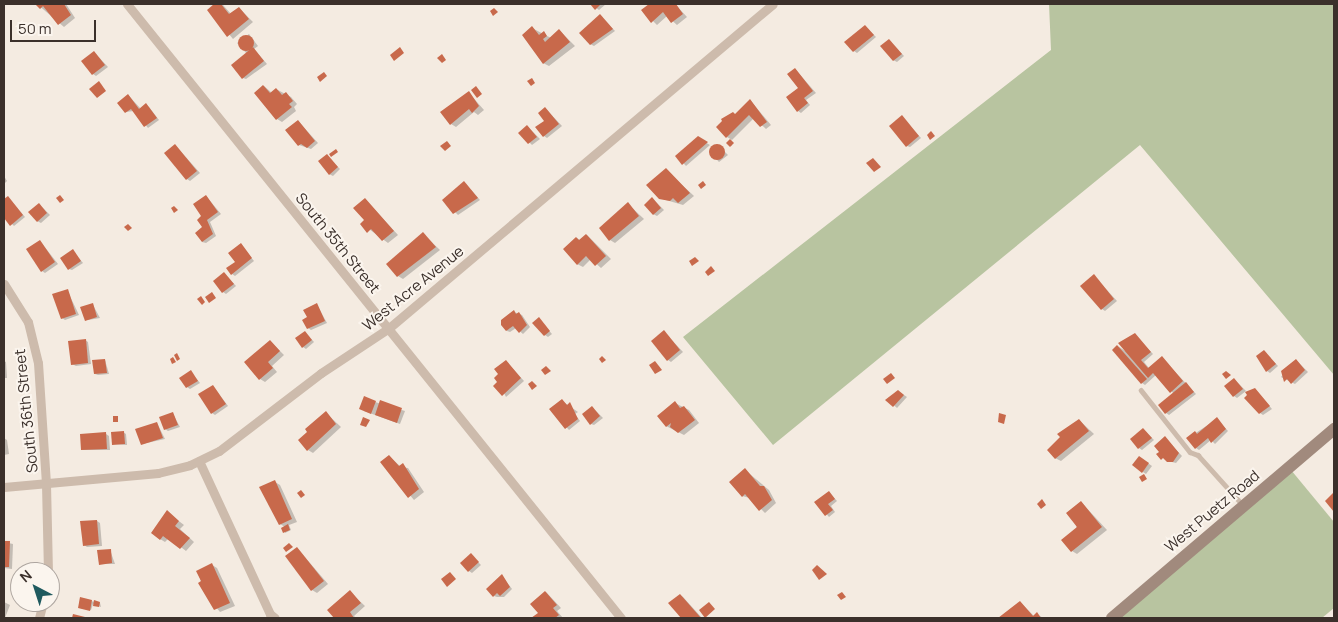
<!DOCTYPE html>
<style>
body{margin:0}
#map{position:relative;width:1338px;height:622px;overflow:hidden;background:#f4ebe1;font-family:Manrope,sans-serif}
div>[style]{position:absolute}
.green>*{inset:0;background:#b8c4a0}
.shadow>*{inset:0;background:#0003}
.building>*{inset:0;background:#c8694b}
.round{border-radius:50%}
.lane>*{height:4.5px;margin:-2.25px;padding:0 2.25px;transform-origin:2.25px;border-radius:2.25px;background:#cdbbac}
.street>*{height:9px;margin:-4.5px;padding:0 4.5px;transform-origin:4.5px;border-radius:4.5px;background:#cdbbac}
.secondary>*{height:12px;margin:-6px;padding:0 6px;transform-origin:6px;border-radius:6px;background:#a18a7d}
span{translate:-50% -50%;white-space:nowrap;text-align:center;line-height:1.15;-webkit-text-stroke:4px #fbf5ee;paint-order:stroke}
.street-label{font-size:15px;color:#3b302b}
.frame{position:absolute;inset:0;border:5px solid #3b302b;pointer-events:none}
.north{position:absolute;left:10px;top:562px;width:50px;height:50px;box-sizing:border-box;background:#fbf5ee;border:1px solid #aea6a0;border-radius:50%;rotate:320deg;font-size:14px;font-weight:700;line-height:20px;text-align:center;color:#3b302b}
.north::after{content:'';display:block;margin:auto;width:18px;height:22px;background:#1f5a5e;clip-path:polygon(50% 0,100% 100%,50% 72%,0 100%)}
.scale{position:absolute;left:10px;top:20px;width:86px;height:22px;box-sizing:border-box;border:2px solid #3b302b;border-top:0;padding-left:6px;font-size:15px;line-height:18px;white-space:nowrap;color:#3b302b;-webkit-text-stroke:4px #fbf5ee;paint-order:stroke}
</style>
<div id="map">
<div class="green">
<i style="clip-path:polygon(1049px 4px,1334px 4px,1334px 375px,1140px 145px,773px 445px,683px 337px,1051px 50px)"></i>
<i style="clip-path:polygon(1291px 470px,1334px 522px,1334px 608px,1322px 618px,1119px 618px)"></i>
</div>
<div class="shadow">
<i style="clip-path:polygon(37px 4px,66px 4px,75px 18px,64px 27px)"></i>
<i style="clip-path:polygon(216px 4px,223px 5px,231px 14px,239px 8px,253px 22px,233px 39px,209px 10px)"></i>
<i style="clip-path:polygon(591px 4px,606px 4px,599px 10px)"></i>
<i style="clip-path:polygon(651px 4px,675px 4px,687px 17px,677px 25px,667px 16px,657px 25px,642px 10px)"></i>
<i style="clip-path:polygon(601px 16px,615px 31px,594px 46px,590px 44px)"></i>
<i style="clip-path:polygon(865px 26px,876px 37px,857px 53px,854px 51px)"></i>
<i style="clip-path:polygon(532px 28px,551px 38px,560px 31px,575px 46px,549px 66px,543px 63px)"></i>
<i style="clip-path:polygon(249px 34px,258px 46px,254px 49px,267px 64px,246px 79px,243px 78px,247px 54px,237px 43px)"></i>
<i style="clip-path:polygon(889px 40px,904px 56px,897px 62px,893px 60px)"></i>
<i style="clip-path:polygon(94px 52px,108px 67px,96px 76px,93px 74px)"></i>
<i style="clip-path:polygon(795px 69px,816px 93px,806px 100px,810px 105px,801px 113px,798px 111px,799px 89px)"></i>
<i style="clip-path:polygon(264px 86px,272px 93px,276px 89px,291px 97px,297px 104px,294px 107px,296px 111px,282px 122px,277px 119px,255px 93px)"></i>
<i style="clip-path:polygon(469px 93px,484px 110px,478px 115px,474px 112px,456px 127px,451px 124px)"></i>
<i style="clip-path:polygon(129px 96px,141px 109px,146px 105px,149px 107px,159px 120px,148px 128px,134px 111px,126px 112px,119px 103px)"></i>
<i style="clip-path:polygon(750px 100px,771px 125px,766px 129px,754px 118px,731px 141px,732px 146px,728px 143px,732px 140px,727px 137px,724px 121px,736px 115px)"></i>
<i style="clip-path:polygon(546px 109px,562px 126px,547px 138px,544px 136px)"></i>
<i style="clip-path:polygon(902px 117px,921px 138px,910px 147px,907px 146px)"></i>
<i style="clip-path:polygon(298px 121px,318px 143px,311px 149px,299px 145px,287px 130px)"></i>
<i style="clip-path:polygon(528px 127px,540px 139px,532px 145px,520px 133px)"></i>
<i style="clip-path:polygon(698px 138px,710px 145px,686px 166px,677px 156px)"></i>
<i style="clip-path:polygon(717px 144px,728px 155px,719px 162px,709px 151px)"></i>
<i style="clip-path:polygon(175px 145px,200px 173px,190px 181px,187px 179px)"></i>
<i style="clip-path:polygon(327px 156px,340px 169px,333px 176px,329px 174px)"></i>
<i style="clip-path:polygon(666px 170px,694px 196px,683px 205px,659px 198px)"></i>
<i style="clip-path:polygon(4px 176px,7px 181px,4px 184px)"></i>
<i style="clip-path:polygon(465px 183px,480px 200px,458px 215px,444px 201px)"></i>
<i style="clip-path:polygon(206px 196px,221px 214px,210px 222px,216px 236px,206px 243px,202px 242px)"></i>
<i style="clip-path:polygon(8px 197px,25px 217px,14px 226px,4px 216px,4px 201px)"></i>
<i style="clip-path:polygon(365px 199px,398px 235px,388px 243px,362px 224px,365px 221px)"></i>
<i style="clip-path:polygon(653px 199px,664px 210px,657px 216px,653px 214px)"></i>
<i style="clip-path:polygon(39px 204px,50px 215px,41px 223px,37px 221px)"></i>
<i style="clip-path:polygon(628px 204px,644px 219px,615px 243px,610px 240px)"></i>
<i style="clip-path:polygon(423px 234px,440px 250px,403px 279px,398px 276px)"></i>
<i style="clip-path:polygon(587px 235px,611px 259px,601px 268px,591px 259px,583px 267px,577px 264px,577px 238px,581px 241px)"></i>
<i style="clip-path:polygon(40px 241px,58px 264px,45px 273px,42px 271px)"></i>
<i style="clip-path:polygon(241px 245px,254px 261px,235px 276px,232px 274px)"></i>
<i style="clip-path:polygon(73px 251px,83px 263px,72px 270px,69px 269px)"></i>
<i style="clip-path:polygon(224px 273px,236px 286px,226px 294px,223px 292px)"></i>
<i style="clip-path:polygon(1094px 276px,1117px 301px,1105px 311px,1102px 309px)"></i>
<i style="clip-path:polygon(67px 290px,79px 315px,65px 320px,62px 318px)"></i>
<i style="clip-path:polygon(93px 305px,100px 318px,88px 320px,85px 318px)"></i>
<i style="clip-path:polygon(317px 305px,327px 323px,311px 330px,308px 328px,308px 318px)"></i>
<i style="clip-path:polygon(514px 312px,522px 315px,530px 327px,523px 334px,516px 328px,510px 332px,507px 331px,503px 321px)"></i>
<i style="clip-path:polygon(539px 319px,552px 334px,548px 337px,545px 335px)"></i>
<i style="clip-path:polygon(305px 332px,314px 342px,306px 349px,303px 347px)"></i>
<i style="clip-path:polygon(667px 335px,683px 352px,671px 362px,668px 360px)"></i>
<i style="clip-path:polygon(1135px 335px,1153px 354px,1144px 362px,1149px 368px,1162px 358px,1196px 394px,1169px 415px,1166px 413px,1174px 394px,1156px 375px,1145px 385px,1142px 383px,1118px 346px,1125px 351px)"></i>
<i style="clip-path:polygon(85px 340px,88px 342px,91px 364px,76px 366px,72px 364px)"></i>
<i style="clip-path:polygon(271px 342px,284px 355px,272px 366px,277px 372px,265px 382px,260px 379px)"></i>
<i style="clip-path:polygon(1264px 351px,1278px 366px,1270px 373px,1267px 371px)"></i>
<i style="clip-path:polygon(105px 360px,109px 374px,98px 375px,95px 374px)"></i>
<i style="clip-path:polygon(1296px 360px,1308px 372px,1295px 384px,1281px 377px)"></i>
<i style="clip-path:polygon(4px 361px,6px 362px,7px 378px,4px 378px)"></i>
<i style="clip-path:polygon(506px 361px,524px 381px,506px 397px,499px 383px)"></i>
<i style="clip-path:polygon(191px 372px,200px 383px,190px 389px,187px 387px)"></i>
<i style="clip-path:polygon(1234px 379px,1246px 391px,1237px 398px,1234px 396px)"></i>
<i style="clip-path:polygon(213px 386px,228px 406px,215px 415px,212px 413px)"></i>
<i style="clip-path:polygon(1255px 389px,1272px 409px,1263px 415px,1260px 413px)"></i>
<i style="clip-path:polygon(898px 391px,907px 397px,897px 408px,887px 399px)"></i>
<i style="clip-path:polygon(562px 401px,578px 412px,575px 414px,580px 421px,569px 430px,551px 410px)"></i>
<i style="clip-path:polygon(375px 402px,405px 411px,400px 424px,364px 411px)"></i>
<i style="clip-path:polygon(675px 403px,689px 410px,699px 423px,684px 435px,666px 426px)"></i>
<i style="clip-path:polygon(592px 407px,603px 418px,594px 425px,591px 424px)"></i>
<i style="clip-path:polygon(326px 413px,341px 427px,313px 453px,308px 450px)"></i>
<i style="clip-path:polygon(173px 414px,180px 427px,168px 431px,165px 429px)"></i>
<i style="clip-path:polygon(1217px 419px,1228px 431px,1215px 444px,1211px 440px,1199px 450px,1196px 448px,1188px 438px)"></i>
<i style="clip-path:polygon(1079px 420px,1094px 434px,1061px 461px,1055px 458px)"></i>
<i style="clip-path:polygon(157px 423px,165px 439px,142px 444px)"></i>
<i style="clip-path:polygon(1144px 430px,1154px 440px,1142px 450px,1139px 448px)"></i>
<i style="clip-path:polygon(123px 432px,126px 434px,127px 445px,114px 444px)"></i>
<i style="clip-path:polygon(106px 434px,109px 436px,110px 450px,82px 450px)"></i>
<i style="clip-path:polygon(4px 438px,7px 440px,9px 454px,4px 455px)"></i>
<i style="clip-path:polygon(1165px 438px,1182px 456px,1176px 463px,1168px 461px,1160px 452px)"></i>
<i style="clip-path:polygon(389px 456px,401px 467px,408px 468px,424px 492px,414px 500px,382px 462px)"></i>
<i style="clip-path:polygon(1142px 459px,1152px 466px,1146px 474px,1143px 472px)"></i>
<i style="clip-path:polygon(745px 470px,769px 490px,776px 503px,765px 513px,750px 498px,742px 496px)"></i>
<i style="clip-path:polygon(275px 482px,280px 485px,297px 522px,289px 525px,291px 530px,285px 533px,285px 527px,280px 524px)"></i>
<i style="clip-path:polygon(829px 492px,837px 501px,831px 506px,835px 512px,829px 517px,816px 502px)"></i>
<i style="clip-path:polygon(1081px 502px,1107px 530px,1077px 554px,1072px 551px)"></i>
<i style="clip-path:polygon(167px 512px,184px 525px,180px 529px,194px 542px,186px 551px,169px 538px,165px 542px,160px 539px)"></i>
<i style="clip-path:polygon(97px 521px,100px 523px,102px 546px,87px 547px,84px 545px)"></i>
<i style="clip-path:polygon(4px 542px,13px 544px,12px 569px,4px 568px)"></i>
<i style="clip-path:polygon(297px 548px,328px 584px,317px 593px,312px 590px)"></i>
<i style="clip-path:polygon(110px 550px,115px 564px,100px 564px)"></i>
<i style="clip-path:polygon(471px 555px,481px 565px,472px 573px,469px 571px)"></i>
<i style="clip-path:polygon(212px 565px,217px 568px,235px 606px,220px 612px,204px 592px,198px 571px)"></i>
<i style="clip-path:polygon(502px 576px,512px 589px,504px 597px,497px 597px,494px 596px)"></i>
<i style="clip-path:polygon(350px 592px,365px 606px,354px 616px,356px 618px,337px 618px,329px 610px)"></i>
<i style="clip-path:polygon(546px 592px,561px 608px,557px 611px,563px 618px,533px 618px,539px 613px)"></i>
<i style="clip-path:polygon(680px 595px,683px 597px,702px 618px,683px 618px,670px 604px)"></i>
<i style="clip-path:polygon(81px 599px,100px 603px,101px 607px,93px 604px,91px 610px,80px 608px)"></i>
<i style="clip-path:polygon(4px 602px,10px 605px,5px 618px,4px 618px)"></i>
<i style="clip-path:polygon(1020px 602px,1034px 616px,1037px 614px,1043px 618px,1000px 618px)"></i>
</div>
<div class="building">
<i style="clip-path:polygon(35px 4px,64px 4px,71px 15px,58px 25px,43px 6px,40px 9px)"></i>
<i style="clip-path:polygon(214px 4px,221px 4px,229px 14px,239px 7px,249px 19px,227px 37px,207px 10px)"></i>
<i style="clip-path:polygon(590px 4px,601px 4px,595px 10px)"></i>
<i style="clip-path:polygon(649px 4px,676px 4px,683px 14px,671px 23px,663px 12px,651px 23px,641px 10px)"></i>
<i style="clip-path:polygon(494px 8px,498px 12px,493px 16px,490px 11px)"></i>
<i style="clip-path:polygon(600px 14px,613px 29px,590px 45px,579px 33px)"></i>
<i style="clip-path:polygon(865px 25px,874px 35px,853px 52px,844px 42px)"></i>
<i style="clip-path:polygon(532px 26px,539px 35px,544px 31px,547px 36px,543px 39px,545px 42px,559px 29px,570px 42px,543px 64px,522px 35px)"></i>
<i class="round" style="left:238px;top:35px;width:16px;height:16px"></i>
<i style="clip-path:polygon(889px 39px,902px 54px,893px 61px,880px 46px)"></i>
<i style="clip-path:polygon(253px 47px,264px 61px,242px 79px,231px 65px)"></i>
<i style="clip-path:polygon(400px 47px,404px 53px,394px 61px,390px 55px)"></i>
<i style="clip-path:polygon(94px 51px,105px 65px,92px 75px,81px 61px)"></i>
<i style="clip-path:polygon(442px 54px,446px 60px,442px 63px,437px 58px)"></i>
<i style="clip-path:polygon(795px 68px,813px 91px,804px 98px,808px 103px,797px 112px,786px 97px,798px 88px,787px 74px)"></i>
<i style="clip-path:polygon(324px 72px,327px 76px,320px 82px,317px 77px)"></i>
<i style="clip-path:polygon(532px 78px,535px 83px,531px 86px,527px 81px)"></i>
<i style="clip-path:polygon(99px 81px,106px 91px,97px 98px,89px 89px)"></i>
<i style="clip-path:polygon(263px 85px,270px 93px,276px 88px,282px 95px,286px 92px,293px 101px,289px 104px,292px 107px,276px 120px,254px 93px)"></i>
<i style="clip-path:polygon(476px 86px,482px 94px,477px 98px,471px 90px)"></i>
<i style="clip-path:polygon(469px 91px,479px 106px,472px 113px,469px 109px,450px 125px,440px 112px)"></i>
<i style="clip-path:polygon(128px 94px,139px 109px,146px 103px,157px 118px,144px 127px,131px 109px,125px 113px,117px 103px)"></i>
<i style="clip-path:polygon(750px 99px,767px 122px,760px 127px,749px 115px,726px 138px,716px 127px,722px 121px,721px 119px,733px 112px,735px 114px)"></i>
<i style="clip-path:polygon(545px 107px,559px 124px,543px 137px,535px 127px,544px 121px,538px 113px)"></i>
<i style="clip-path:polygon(902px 115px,919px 136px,906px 147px,889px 126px)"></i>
<i style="clip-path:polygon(298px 120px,315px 141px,307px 148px,301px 144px,298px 146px,285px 130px)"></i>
<i style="clip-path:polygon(527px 125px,537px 137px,528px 144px,518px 133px)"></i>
<i style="clip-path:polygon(931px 131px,935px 136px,930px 140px,927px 135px)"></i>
<i style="clip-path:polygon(698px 136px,708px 142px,682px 165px,675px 156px)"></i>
<i style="clip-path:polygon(730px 139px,734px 143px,730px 147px,726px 143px)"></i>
<i style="clip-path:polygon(447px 141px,451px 146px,445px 151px,440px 146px)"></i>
<i style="clip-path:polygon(175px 144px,197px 171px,186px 180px,164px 153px)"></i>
<i class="round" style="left:709px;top:144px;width:16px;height:16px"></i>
<i style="clip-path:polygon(336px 149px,338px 152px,331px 157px,329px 154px)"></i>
<i style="clip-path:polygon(327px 154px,338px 167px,329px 175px,318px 161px)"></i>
<i style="clip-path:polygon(873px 158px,881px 167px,874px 172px,866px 163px)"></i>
<i style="clip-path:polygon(666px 168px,690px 193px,678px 203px,673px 198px,670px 201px,659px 199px,646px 185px)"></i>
<i style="clip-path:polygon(464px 181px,478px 198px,453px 214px,442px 200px)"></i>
<i style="clip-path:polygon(703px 181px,706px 185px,701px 189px,698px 185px)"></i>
<i style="clip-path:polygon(60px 195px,64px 200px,60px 203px,56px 198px)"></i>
<i style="clip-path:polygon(206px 195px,218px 212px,207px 220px,213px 234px,202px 242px,195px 233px,202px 227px,197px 220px,201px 216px,193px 204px)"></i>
<i style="clip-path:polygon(8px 196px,23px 215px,10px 226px,4px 218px,4px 199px)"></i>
<i style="clip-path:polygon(652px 197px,661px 208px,653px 215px,644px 205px)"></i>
<i style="clip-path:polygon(365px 198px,394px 231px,382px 241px,371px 229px,367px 233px,360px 224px,364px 220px,353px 208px)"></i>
<i style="clip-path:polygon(628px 202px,639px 216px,609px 241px,599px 228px)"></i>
<i style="clip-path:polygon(39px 203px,47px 213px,37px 222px,28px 212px)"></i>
<i style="clip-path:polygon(174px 206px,178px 210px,174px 213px,171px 208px)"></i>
<i style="clip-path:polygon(128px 224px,132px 228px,128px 231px,124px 227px)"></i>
<i style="clip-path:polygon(423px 232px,436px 247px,397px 277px,386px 264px)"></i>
<i style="clip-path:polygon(586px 234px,606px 256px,595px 266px,586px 256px,577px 265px,563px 249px,576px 237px,579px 240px)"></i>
<i style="clip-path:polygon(40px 240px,55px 262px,41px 272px,26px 249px)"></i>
<i style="clip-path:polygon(241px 243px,252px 258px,231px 275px,226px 268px,235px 262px,228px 253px)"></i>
<i style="clip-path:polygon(73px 249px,81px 261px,68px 270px,60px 258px)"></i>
<i style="clip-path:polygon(695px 257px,699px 261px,692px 266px,689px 261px)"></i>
<i style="clip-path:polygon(711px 266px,715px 271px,708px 276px,705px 272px)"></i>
<i style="clip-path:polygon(224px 272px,234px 284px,222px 293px,213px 281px)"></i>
<i style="clip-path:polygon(1094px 274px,1114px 299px,1101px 310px,1080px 286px)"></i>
<i style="clip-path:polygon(68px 289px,76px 314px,61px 319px,52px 294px)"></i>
<i style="clip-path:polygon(212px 292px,216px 298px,209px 303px,205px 297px)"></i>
<i style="clip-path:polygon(201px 296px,205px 302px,202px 305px,197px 299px)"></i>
<i style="clip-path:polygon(93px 303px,97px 317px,85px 321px,80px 307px)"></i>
<i style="clip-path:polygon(317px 303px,325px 321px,307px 329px,302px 320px,307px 317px,303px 310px)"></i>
<i style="clip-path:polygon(514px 310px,516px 314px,519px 312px,527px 325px,519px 333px,513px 326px,506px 331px,501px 325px,501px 320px)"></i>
<i style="clip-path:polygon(539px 317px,550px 331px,544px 336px,532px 323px)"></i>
<i style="clip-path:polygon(664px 330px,680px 350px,667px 361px,651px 341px)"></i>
<i style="clip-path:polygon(305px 331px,312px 340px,302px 348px,295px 338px)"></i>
<i style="clip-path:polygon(1135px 333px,1151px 352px,1141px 360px,1148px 368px,1162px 356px,1183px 381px,1170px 393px,1153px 373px,1148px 378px,1118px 343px)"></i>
<i style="clip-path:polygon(86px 339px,88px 363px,71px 365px,68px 341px)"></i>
<i style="clip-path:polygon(270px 340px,280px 351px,268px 362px,273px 368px,259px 380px,244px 362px)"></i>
<i style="clip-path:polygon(1117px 345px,1147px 379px,1141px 384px,1112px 350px)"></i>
<i style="clip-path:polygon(1264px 350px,1276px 364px,1266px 372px,1256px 356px)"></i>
<i style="clip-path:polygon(177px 353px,180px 359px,177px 361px,174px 355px)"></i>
<i style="clip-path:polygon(602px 356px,606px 360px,602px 363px,599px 359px)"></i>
<i style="clip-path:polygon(173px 357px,176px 362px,172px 364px,170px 359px)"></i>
<i style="clip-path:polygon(105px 359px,107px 373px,94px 374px,92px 360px)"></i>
<i style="clip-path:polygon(1296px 359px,1305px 370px,1291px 384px,1287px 379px,1284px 382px,1281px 371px)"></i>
<i style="clip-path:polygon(506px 360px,521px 378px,502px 396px,493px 386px,497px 382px,494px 378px,498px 374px,494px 369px)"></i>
<i style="clip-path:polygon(655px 361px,662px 370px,655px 374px,649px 365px)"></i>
<i style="clip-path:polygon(546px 366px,551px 371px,545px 375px,541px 370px)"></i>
<i style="clip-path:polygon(191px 370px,198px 381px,186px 388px,179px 378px)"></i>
<i style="clip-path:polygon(1226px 371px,1231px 375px,1226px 379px,1222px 374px)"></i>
<i style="clip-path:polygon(891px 373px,895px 378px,887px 384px,883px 379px)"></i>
<i style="clip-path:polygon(1234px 378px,1243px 389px,1233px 397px,1224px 386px)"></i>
<i style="clip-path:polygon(532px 381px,537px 386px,532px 390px,528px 384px)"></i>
<i style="clip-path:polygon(1186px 382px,1194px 392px,1165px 414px,1158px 405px)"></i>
<i style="clip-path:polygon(213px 385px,226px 404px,211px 414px,198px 394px)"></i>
<i style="clip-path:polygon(1255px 388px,1270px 406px,1259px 414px,1244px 398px,1247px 395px,1245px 392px)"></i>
<i style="clip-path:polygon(898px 390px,904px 395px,893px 407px,885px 400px)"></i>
<i style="clip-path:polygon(364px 396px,376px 401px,371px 414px,359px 409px)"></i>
<i style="clip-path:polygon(562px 399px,567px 405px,570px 402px,578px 419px,565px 429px,549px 409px)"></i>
<i style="clip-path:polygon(380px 400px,402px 408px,397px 423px,375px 415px)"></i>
<i style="clip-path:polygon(675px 401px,680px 408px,684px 406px,695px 420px,678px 433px,670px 427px,671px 423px,666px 427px,657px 416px)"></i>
<i style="clip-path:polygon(592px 406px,600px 416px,590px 425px,582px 414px)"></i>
<i style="clip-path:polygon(326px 411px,336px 424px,307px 451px,298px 440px,307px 432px,305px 429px)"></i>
<i style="clip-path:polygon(173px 412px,178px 425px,164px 430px,159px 417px)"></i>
<i style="clip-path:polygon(999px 413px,1006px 415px,1004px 424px,998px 422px)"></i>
<i style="clip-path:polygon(113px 416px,118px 416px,118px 422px,113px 422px)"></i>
<i style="clip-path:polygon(363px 417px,370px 420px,366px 427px,360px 425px)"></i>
<i style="clip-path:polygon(1217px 417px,1226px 429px,1211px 443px,1208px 438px,1195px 449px,1186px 438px,1195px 431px,1197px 434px)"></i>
<i style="clip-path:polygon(1079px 419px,1089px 431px,1055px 459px,1047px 450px,1060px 437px,1057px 434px)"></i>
<i style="clip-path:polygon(157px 422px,163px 438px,141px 445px,135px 429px)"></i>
<i style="clip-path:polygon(1143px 428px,1152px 438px,1138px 449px,1130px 439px)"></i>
<i style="clip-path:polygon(124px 431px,125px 444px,112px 445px,111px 432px)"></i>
<i style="clip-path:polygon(106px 432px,107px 449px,81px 450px,80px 434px)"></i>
<i style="clip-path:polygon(1165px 436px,1179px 453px,1173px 462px,1167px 462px,1163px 458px,1161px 460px,1156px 454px,1159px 452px,1154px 446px)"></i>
<i style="clip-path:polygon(389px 455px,399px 466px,403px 463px,419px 489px,408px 498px,380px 462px)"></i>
<i style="clip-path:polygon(1139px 456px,1149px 463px,1142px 473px,1132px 465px)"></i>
<i style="clip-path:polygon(745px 468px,760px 486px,764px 486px,772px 500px,759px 511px,745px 494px,742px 497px,729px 482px)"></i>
<i style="clip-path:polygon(1144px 474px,1147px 479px,1142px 482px,1139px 477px)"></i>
<i style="clip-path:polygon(275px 480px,292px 519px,279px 525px,259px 487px)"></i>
<i style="clip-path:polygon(301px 490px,305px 495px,301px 498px,297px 493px)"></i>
<i style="clip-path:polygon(829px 491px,835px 499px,828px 504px,833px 510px,825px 516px,814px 502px)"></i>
<i style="clip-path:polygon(1334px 492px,1334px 512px,1325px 501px)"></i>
<i style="clip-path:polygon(1042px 499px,1046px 505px,1041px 509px,1037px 504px)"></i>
<i style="clip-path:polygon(1081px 501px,1102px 527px,1071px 552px,1061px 540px,1077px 527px,1066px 513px)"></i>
<i style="clip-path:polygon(167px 510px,179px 521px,175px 526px,190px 538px,180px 549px,163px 536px,160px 540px,151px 533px)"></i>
<i style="clip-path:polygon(97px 520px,99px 544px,83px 546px,80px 521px)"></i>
<i style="clip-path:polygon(288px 524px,290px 530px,283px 533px,281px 528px)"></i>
<i style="clip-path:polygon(4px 541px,10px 541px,9px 567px,4px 567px)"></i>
<i style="clip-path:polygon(289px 543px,293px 547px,286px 552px,283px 548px)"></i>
<i style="clip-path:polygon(297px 547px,324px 581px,311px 591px,285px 556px)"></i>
<i style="clip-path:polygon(111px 549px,112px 563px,99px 565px,97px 550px)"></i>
<i style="clip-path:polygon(471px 553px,479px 562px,468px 572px,460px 563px)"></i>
<i style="clip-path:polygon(212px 563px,230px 603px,214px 610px,198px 583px,201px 581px,196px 571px)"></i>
<i style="clip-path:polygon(817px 565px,827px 574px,819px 580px,812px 570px)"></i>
<i style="clip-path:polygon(450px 572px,456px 579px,447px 587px,441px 579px)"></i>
<i style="clip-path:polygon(502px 574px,510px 587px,500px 596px,497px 593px,493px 597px,486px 589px)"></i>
<i style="clip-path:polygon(350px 590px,361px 603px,350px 612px,354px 618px,334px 618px,327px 610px)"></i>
<i style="clip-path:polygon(545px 591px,557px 605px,553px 608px,559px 615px,555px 618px,531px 618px,538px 613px,530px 604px)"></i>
<i style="clip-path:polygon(842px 592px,846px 597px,841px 600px,837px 595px)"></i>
<i style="clip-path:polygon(680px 594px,701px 618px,681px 618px,668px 603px)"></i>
<i style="clip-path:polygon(80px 597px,92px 600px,90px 611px,78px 608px)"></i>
<i style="clip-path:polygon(94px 600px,100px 602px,99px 607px,93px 606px)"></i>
<i style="clip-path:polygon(1020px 601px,1033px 616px,1037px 612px,1041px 618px,998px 618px)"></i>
<i style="clip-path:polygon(709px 602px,715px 609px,705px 618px,699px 610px)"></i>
<i style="clip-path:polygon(73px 614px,89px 618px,72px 618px)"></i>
</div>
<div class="lane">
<i style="left:1141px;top:390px;width:79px;rotate:51.7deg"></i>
<i style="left:1190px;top:452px;width:9px;rotate:21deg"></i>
<i style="left:1198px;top:455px;width:67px;rotate:48deg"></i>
</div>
<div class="street">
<i style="left:127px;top:4px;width:788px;rotate:51.18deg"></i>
<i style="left:4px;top:284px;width:45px;rotate:57.7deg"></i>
<i style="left:28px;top:322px;width:42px;rotate:76.3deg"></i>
<i style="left:38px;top:363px;width:121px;rotate:86.2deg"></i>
<i style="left:46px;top:484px;width:88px;rotate:88.7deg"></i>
<i style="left:199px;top:461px;width:169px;rotate:65.1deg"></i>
<i style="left:270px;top:614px;width:6px;rotate:39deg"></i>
<i style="left:4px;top:487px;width:155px;rotate:-5.2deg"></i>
<i style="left:158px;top:473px;width:33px;rotate:-14deg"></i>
<i style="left:190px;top:465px;width:32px;rotate:-26deg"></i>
<i style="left:219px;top:451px;width:128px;rotate:-37.4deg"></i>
<i style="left:321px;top:373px;width:82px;rotate:-33.5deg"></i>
<i style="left:389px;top:328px;width:502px;rotate:-40.16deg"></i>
<i style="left:39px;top:618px;width:16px;rotate:-76deg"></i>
</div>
<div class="secondary">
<i style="left:1112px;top:618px;width:292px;rotate:-40.4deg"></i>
</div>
<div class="street-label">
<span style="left:338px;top:243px;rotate:51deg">South 35th Street</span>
<span style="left:413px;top:288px;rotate:-39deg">West Acre Avenue</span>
<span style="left:26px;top:411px;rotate:-96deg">South 36th Street</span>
<span style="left:1212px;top:511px;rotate:-40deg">West Puetz Road</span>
</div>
<div class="frame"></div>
<div class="north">N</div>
<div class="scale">50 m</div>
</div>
